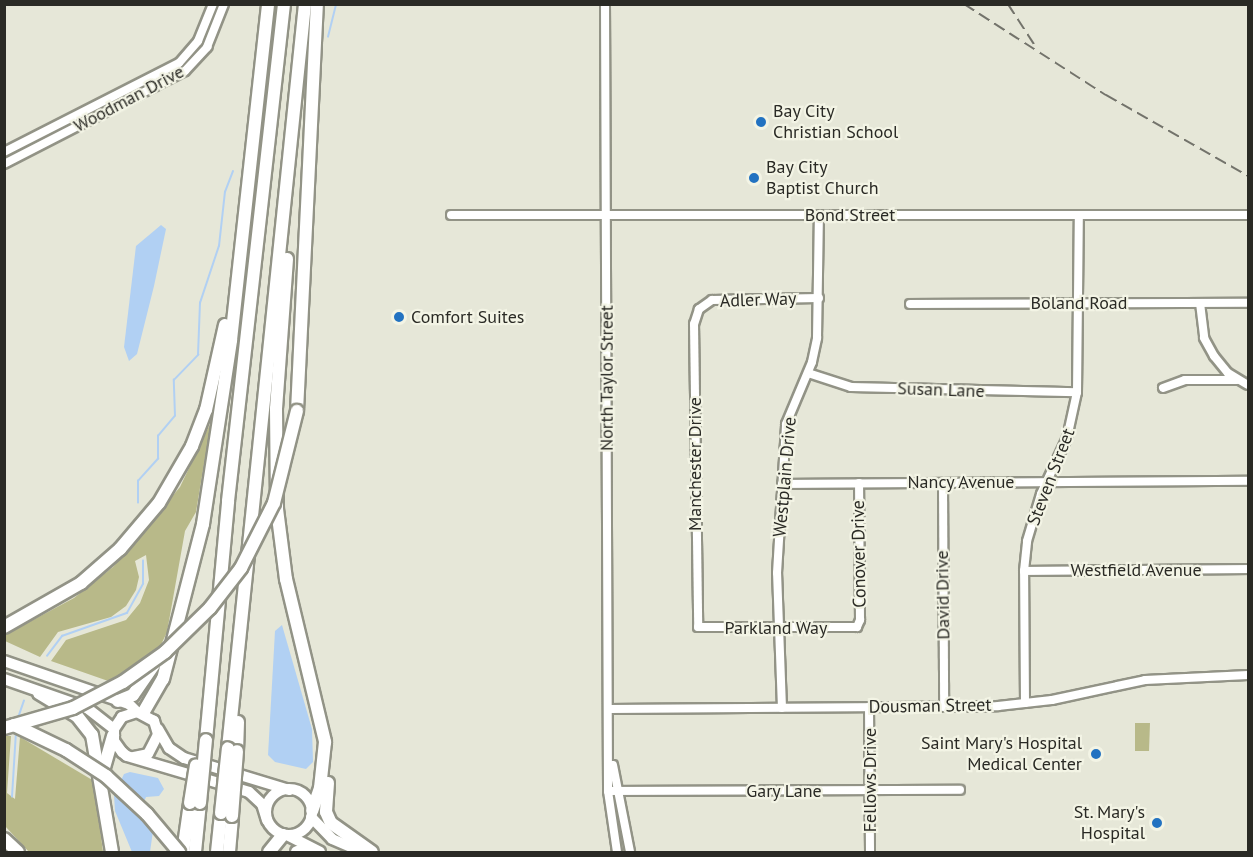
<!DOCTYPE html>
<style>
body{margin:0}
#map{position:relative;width:1253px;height:857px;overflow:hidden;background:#e6e7d8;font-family:"PT Sans",sans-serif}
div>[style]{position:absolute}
.green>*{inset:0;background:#b8b989}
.water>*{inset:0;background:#b1d0f3}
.stream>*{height:1.5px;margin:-0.75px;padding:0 0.75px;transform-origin:0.75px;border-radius:0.75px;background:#b1d0f3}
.roads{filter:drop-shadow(2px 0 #929386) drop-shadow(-2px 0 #929386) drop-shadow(0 2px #929386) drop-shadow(0 -2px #929386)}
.minor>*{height:8px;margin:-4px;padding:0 4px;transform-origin:4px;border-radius:4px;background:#fff}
.major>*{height:10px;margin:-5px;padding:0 5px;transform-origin:5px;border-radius:5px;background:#fff}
.major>.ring{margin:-5px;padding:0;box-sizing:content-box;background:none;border:10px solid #fff;border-radius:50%}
.highway>*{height:12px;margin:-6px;padding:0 6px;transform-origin:6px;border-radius:6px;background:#fff}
.rail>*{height:1.5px;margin-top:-0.75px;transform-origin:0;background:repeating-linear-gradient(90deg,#73736b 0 12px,transparent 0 18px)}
.bridges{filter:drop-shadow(2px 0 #929386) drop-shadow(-2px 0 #929386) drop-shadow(0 2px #929386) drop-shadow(0 -2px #929386)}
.highway-bridge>*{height:12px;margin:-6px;padding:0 6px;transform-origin:6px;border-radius:6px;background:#fff}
.dots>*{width:16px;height:16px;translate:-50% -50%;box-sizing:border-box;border:3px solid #f3f4e5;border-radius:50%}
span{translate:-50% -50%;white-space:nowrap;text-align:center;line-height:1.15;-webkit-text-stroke:4.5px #f3f4e5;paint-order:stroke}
.street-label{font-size:18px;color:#2a2a25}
.poi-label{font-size:18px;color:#2a2a25}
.left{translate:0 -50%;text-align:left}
.right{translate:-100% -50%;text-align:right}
.frame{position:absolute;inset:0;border:6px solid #2a2a25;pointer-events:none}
</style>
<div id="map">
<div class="green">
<i style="clip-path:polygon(211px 422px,196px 512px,185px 531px,167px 632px,160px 647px,111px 682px,51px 661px,66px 640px,126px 620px,140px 603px,149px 580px,146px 555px,135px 561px,139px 577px,136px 590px,126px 606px,111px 617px,58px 632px,40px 657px,5px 641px,5px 635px,74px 598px,113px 567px,180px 487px)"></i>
<i style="clip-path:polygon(1135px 723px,1150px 723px,1149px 751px,1135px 751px)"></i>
<i style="clip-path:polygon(4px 736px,11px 736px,7px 793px,15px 799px,20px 737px,94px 781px,103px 852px,29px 852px,5px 826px)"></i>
</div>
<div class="water">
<i style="clip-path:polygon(161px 225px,166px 229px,154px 286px,137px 354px,129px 361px,124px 347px,136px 246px)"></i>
<i style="clip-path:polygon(282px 625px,312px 729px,313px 762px,306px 769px,275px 762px,268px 755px,275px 631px)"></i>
<i style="clip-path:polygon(130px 772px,158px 778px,164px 789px,159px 796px,146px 797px,139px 813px,153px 831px,150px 852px,132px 852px,115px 811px,114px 795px,124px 774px)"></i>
</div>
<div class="stream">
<i style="left:328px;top:37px;width:34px;rotate:-76deg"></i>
<i style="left:138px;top:503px;width:22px;rotate:-90deg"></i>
<i style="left:138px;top:481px;width:30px;rotate:-48deg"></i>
<i style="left:158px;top:459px;width:23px;rotate:-90deg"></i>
<i style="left:158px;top:436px;width:26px;rotate:-50deg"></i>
<i style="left:175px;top:416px;width:36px;rotate:-92deg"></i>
<i style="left:174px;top:380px;width:35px;rotate:-46deg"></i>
<i style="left:198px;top:355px;width:52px;rotate:-87.8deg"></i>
<i style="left:200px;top:303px;width:60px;rotate:-71.6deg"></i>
<i style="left:219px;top:246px;width:54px;rotate:-83.7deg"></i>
<i style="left:225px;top:192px;width:22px;rotate:-69deg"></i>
<i style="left:47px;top:656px;width:25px;rotate:-53deg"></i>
<i style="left:62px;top:636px;width:69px;rotate:-19.5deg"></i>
<i style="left:127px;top:613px;width:33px;rotate:-61deg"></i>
<i style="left:143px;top:584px;width:23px;rotate:-90deg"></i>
<i style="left:18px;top:718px;width:18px;rotate:-71deg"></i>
<i style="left:12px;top:797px;width:65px;rotate:-86.5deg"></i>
</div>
<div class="roads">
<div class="minor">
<i style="left:605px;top:4px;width:787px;rotate:89.78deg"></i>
<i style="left:608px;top:791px;width:62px;rotate:81.6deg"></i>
<i style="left:4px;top:152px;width:196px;rotate:-27deg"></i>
<i style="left:179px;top:63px;width:29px;rotate:-49deg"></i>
<i style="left:198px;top:41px;width:40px;rotate:-68deg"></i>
<i style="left:4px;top:164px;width:203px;rotate:-27.2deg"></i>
<i style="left:185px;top:71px;width:33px;rotate:-47deg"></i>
<i style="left:207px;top:47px;width:46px;rotate:-68.4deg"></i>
<i style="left:451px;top:215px;width:797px"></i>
<i style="left:819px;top:298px;width:107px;rotate:178.9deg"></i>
<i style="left:712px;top:300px;width:16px;rotate:145deg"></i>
<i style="left:699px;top:309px;width:16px;rotate:108deg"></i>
<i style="left:694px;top:324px;width:303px;rotate:89.2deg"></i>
<i style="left:698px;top:627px;width:159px"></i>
<i style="left:857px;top:627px;width:8px;rotate:-67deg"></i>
<i style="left:860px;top:620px;width:137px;rotate:-90.4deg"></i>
<i style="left:1200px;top:303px;width:35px;rotate:83deg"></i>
<i style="left:1204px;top:338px;width:21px;rotate:61deg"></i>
<i style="left:1214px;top:356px;width:22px;rotate:51deg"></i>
<i style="left:1228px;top:373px;width:23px;rotate:31deg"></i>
<i style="left:910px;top:304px;width:338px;rotate:-0.2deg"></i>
<i style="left:808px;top:373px;width:45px;rotate:18deg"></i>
<i style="left:851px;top:387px;width:226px;rotate:1.3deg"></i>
<i style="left:1163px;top:388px;width:23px;rotate:-20deg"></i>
<i style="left:1185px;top:380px;width:52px"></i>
<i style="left:943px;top:483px;width:224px;rotate:89.7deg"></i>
<i style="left:782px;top:484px;width:466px;rotate:-0.4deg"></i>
<i style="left:1024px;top:571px;width:224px;rotate:-0.5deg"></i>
<i style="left:1025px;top:703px;width:132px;rotate:-90.4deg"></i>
<i style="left:1024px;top:571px;width:30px;rotate:-84deg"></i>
<i style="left:1027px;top:541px;width:49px;rotate:-73.4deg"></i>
<i style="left:1041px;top:494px;width:62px;rotate:-65.1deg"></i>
<i style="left:1067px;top:438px;width:47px;rotate:-77.7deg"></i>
<i style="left:1077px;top:392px;width:177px;rotate:-89.4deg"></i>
<i style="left:869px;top:707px;width:145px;rotate:89.6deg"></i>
<i style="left:782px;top:708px;width:135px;rotate:-92.1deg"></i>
<i style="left:777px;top:573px;width:149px;rotate:-86.5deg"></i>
<i style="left:786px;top:424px;width:67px;rotate:-67.2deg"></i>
<i style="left:812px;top:362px;width:25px;rotate:-78deg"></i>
<i style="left:817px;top:338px;width:123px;rotate:-89.1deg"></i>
<i style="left:609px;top:709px;width:389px;rotate:-0.4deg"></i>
<i style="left:998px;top:706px;width:54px;rotate:-6.3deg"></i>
<i style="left:1052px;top:700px;width:95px;rotate:-12.1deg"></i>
<i style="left:1145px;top:680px;width:103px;rotate:-2.8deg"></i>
<i style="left:613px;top:765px;width:89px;rotate:78.9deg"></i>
<i style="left:608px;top:791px;width:352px;rotate:-0.2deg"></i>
</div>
<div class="major">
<i style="left:4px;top:661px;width:132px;rotate:19deg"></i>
<i style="left:129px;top:704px;width:11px;rotate:45deg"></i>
<i style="left:4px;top:679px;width:88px;rotate:19.3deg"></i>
<i style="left:87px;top:708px;width:34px;rotate:38deg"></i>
<i style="left:158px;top:729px;width:22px;rotate:60deg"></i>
<i style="left:169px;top:748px;width:18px;rotate:34deg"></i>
<i style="left:184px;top:758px;width:110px;rotate:16.9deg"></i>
<i style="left:134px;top:757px;width:14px;rotate:-12deg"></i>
<i style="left:148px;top:754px;width:22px;rotate:-63deg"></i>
<i style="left:158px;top:734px;width:14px;rotate:-107deg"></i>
<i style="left:154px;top:721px;width:19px;rotate:-152deg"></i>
<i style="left:137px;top:712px;width:16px;rotate:162deg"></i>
<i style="left:122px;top:717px;width:14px;rotate:124deg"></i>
<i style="left:114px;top:729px;width:12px;rotate:90deg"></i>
<i style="left:114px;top:741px;width:14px;rotate:54deg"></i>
<i style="left:122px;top:752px;width:6px;rotate:39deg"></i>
<i style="left:127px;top:756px;width:127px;rotate:16.4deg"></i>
<i style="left:249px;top:792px;width:18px;rotate:43deg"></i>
<i style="left:262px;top:804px;width:17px;rotate:73deg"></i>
<i class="ring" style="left:266px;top:789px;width:36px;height:36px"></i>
<i style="left:311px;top:817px;width:30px;rotate:46deg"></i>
<i style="left:332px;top:839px;width:33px;rotate:23deg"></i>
<i style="left:287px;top:835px;width:37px;rotate:27deg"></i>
</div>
<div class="highway">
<i style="left:287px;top:259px;width:150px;rotate:94.2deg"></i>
<i style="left:276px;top:409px;width:100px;rotate:89.4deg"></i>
<i style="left:277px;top:509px;width:71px;rotate:82.7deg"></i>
<i style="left:286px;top:579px;width:168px;rotate:76.5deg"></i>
<i style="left:325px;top:742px;width:46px;rotate:96.2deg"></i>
<i style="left:320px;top:788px;width:24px;rotate:109deg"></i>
<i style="left:297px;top:411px;width:407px;rotate:-87.2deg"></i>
<i style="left:4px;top:627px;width:89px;rotate:-29.7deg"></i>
<i style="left:81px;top:583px;width:52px;rotate:-41.1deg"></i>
<i style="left:120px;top:549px;width:60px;rotate:-49.7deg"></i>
<i style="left:159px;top:503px;width:66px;rotate:-59.9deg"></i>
<i style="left:192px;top:446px;width:39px;rotate:-69deg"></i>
<i style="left:206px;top:410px;width:87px;rotate:-77.4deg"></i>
<i style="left:39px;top:693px;width:44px;rotate:31.2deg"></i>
<i style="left:77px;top:716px;width:24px;rotate:52deg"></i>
<i style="left:92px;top:735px;width:119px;rotate:80.3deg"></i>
<i style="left:118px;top:701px;width:16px;rotate:-22deg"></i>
<i style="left:133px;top:695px;width:47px;rotate:-55.3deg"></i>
<i style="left:143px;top:713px;width:39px;rotate:-60deg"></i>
<i style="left:163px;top:679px;width:160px;rotate:-75.5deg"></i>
<i style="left:203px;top:524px;width:186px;rotate:-81.3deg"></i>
<i style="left:231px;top:340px;width:338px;rotate:-83.7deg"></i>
<i style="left:206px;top:740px;width:240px;rotate:-84.7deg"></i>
<i style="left:228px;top:501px;width:500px;rotate:-83.57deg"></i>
<i style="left:228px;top:748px;width:748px;rotate:-84.09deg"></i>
<i style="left:237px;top:751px;width:29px;rotate:-88deg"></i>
<i style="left:103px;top:771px;width:37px;rotate:-74deg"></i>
<i style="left:328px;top:783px;width:29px;rotate:94deg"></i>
<i style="left:326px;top:812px;width:12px;rotate:66deg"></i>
<i style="left:331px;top:823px;width:50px;rotate:35.3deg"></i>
<i style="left:4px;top:839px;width:19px;rotate:43deg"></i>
<i style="left:183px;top:852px;width:49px;rotate:-81.9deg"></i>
<i style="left:195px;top:852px;width:49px;rotate:-84.2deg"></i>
<i style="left:217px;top:852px;width:39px;rotate:-84deg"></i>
<i style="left:229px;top:852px;width:36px;rotate:-85deg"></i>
<i style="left:269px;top:852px;width:22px;rotate:-51deg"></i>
<i style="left:297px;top:852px;width:13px;rotate:-13deg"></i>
</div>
</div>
<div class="rail">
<i style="left:964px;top:4px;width:169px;rotate:32.7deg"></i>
<i style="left:1106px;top:95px;width:163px;rotate:29.7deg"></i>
<i style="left:1008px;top:4px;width:48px;rotate:57deg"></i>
</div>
<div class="bridges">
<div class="highway-bridge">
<i style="left:14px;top:725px;width:58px;rotate:25.7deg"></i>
<i style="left:66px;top:750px;width:48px;rotate:33deg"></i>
<i style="left:106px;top:776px;width:56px;rotate:42.8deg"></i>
<i style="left:147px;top:814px;width:50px;rotate:49.9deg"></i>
<i style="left:4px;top:728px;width:72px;rotate:-16.2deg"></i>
<i style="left:73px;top:708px;width:56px;rotate:-27.5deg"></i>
<i style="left:123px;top:682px;width:52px;rotate:-35.5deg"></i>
<i style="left:165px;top:652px;width:63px;rotate:-44.4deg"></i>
<i style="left:210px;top:608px;width:51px;rotate:-52.2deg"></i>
<i style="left:241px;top:568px;width:73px;rotate:-63.1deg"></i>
<i style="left:274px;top:503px;width:95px;rotate:-76deg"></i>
<i style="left:190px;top:803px;width:38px;rotate:-81deg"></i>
<i style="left:200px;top:803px;width:63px;rotate:-84.6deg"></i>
<i style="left:221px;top:813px;width:65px;rotate:-83.9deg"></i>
<i style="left:232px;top:816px;width:65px;rotate:-85.6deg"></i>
</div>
</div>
<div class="dots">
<i style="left:761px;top:122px;background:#2272c1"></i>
<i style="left:754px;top:178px;background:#2272c1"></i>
<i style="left:399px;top:317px;background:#2272c1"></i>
<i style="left:1096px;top:754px;background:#2272c1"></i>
<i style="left:1157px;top:823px;background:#2272c1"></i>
</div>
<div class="street-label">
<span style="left:129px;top:99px;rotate:-28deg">Woodman Drive</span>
<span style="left:850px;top:215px">Bond Street</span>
<span style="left:758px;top:300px;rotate:-2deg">Adler Way</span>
<span style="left:1079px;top:303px">Boland Road</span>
<span style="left:607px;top:378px;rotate:-90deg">North Taylor Street</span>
<span style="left:941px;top:390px;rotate:2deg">Susan Lane</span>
<span style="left:695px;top:464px;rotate:-90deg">Manchester Drive</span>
<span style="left:785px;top:477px;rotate:-85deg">Westplain Drive</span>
<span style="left:1051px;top:477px;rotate:-69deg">Steven Street</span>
<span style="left:961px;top:482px">Nancy Avenue</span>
<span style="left:859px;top:554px;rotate:-91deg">Conover Drive</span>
<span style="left:1136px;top:570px">Westfield Avenue</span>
<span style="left:943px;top:595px;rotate:-91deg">David Drive</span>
<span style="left:776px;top:628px">Parkland Way</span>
<span style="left:930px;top:706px;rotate:-1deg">Dousman Street</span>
<span style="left:870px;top:780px;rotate:-90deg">Fellows Drive</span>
<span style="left:784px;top:791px">Gary Lane</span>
</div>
<div class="poi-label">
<span class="left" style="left:773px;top:122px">Bay City<br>Christian School</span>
<span class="left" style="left:766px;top:178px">Bay City<br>Baptist Church</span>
<span class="left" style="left:411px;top:317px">Comfort Suites</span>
<span class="right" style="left:1082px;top:754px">Saint Mary's Hospital<br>Medical Center</span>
<span class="right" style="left:1145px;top:823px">St. Mary's<br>Hospital</span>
</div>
<div class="frame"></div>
</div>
